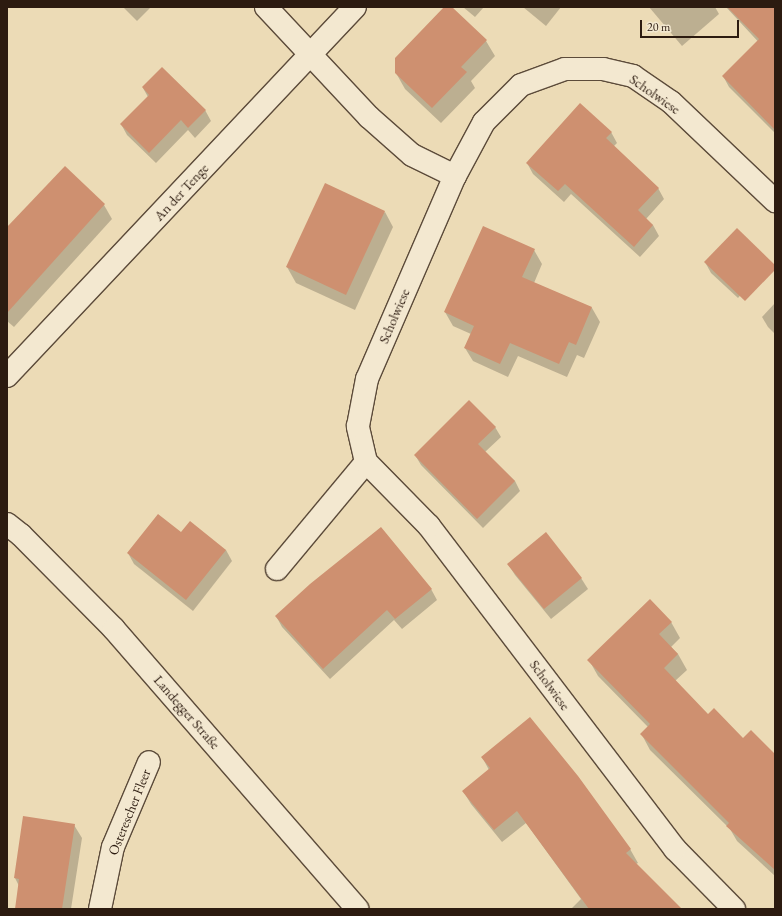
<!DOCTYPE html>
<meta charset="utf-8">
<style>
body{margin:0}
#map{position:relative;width:782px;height:916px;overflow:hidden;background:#ecdbb6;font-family:"EB Garamond",serif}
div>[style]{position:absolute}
.shadow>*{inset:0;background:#0003}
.building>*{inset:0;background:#ce9070}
.roads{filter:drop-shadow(1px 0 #5c4b3a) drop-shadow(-1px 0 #5c4b3a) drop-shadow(0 1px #5c4b3a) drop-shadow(0 -1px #5c4b3a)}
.minor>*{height:22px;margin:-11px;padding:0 11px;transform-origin:11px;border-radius:11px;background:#f3e8d0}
.secondary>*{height:22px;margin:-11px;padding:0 11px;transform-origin:11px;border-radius:11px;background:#f3e8d0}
span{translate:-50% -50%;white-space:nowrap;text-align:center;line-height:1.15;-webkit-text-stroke:3px #f3e8d0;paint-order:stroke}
.street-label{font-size:14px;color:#2c1b10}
.frame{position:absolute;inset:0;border:8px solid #2c1b10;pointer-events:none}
.scale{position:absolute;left:640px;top:20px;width:99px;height:18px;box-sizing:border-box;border:2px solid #2c1b10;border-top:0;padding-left:5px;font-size:12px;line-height:14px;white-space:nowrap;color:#2c1b10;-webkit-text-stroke:3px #f3e8d0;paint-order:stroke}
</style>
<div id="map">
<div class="shadow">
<i style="clip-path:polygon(123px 7px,151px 7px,137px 21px)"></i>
<i style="clip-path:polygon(445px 7px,451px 7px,486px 41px,495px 56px,471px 81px,475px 88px,441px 123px,405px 89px,396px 73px)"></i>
<i style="clip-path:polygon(463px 7px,484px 7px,475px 17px)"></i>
<i style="clip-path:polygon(523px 7px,561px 7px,546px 26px)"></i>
<i style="clip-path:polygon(649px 7px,715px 7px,719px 14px,682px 46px)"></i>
<i style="clip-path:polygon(726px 7px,775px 7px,775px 133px,729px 87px,723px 76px,765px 49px)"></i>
<i style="clip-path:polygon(143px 88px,205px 110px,211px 121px,195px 138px,188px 130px,156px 163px,127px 135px,121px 124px,148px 97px)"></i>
<i style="clip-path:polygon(611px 132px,617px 143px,613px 147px,658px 188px,664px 199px,646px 219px,653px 225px,659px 236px,640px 257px,571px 194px,564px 202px,533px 174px,527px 163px)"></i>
<i style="clip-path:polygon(65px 167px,104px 205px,112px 219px,14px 327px,7px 321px,7px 230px)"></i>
<i style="clip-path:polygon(385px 212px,393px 227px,355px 310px,296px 283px,287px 267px)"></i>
<i style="clip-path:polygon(534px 250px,542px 264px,534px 283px,592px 308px,600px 322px,584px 358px,577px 355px,567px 377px,518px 356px,508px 377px,473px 361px,465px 348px,471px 334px,453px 326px,445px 312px)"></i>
<i style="clip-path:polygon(705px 262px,768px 264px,738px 298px,711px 273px)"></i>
<i style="clip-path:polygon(775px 303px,775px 334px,768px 327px,762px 317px)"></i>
<i style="clip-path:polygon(495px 427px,501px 437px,485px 452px,515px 481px,520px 491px,483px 528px,421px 465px,415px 455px)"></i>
<i style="clip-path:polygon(181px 533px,226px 550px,232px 561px,193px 611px,134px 564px,128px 553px)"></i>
<i style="clip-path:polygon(508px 564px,581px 578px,588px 589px,551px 619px,515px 575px)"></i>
<i style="clip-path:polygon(431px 589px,437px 600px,402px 629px,394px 620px,330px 679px,282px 627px,276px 616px)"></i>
<i style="clip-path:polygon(671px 622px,680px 638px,671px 647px,678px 654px,687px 670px,675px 681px,708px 715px,743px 740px,775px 758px,775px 876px,737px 841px,730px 829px,650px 750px,642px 735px,648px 727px,598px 676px,589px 660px)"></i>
<i style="clip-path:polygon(482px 757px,578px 777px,630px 849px,638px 863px,636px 864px,680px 909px,571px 909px,581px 899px,526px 823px,502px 842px,471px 804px,463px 791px,489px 770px)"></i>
<i style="clip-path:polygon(74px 825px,82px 838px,71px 909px,16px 909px,19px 886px,15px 878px)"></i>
</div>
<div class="building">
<i style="clip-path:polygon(444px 7px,452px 7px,487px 40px,461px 67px,467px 72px,432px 108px,395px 73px,395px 58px)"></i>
<i style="clip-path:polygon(727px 7px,775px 7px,775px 130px,722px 76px,759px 39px)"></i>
<i style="clip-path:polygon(162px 67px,206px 110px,188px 128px,181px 120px,149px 153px,120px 124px,149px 95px,142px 87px)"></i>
<i style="clip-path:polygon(580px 103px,612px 132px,606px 138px,659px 188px,638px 210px,653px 225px,634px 247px,565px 184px,558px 191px,526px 163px)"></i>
<i style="clip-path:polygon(65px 166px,105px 204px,7px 313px,7px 227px)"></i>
<i style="clip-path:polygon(325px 183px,385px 211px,346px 295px,286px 267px)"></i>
<i style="clip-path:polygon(483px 226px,535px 249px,522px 277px,592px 307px,576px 345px,569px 342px,559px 364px,510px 343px,500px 364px,464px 348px,474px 326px,444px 312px)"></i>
<i style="clip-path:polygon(737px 228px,775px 265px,775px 270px,745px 301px,704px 262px)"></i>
<i style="clip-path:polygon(469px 400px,496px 427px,478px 444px,515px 481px,477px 519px,414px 455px)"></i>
<i style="clip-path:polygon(158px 514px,181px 532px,190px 521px,226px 550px,186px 600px,127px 553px)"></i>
<i style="clip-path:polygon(381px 527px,432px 589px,395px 619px,387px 610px,323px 669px,275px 616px,310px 584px)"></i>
<i style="clip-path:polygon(546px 532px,582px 578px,544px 609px,507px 564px)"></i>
<i style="clip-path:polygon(650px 599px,672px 622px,659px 634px,678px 654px,664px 668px,708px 714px,714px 708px,743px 738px,751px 730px,775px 754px,775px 870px,726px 826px,729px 823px,640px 734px,650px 724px,587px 660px)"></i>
<i style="clip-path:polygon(530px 717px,578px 776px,631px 849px,626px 853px,682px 909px,589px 909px,517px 811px,494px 830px,462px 791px,490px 768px,481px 757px)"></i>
<i style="clip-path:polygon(23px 816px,75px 824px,62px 909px,15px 909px,19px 879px,14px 878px)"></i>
</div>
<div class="roads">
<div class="minor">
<i style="left:266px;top:7px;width:151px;rotate:46.9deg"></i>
<i style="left:369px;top:117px;width:57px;rotate:41.5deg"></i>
<i style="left:412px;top:155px;width:48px;rotate:26deg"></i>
<i style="left:7px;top:376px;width:507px;rotate:-46.68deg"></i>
<i style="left:277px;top:569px;width:139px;rotate:-50.2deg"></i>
<i style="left:100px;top:909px;width:63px;rotate:-78.2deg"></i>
<i style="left:113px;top:847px;width:92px;rotate:-67deg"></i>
<i style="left:734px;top:909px;width:84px;rotate:-134.5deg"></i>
<i style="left:675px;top:849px;width:406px;rotate:-127.3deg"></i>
<i style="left:429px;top:526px;width:90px;rotate:-134.5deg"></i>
<i style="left:366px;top:462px;width:37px;rotate:-103deg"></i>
<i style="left:358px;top:426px;width:48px;rotate:-79.2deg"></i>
<i style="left:367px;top:379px;width:221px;rotate:-66.6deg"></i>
<i style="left:455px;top:176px;width:61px;rotate:-61.8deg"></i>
<i style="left:484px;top:122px;width:52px;rotate:-45deg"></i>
<i style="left:521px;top:85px;width:47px;rotate:-20deg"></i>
<i style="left:565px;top:69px;width:38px"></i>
<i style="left:603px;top:69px;width:31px;rotate:13deg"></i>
<i style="left:633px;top:76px;width:46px;rotate:34.4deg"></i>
<i style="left:671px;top:102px;width:144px;rotate:43.6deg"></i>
</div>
<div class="secondary">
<i style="left:7px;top:524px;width:18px;rotate:38deg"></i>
<i style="left:21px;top:535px;width:132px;rotate:45.3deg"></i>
<i style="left:114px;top:629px;width:371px;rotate:49deg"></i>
</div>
</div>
<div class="street-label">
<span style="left:655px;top:94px;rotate:35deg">Scholwiese</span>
<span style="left:181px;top:192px;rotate:-47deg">An der Tenge</span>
<span style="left:394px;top:316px;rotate:-67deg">Scholwiese</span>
<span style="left:550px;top:685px;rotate:54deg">Scholwiese</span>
<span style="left:187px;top:712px;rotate:49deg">Landegger Straße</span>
<span style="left:129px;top:812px;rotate:-68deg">Osterescher Fleer</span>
</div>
<div class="frame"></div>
<div class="scale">20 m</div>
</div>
